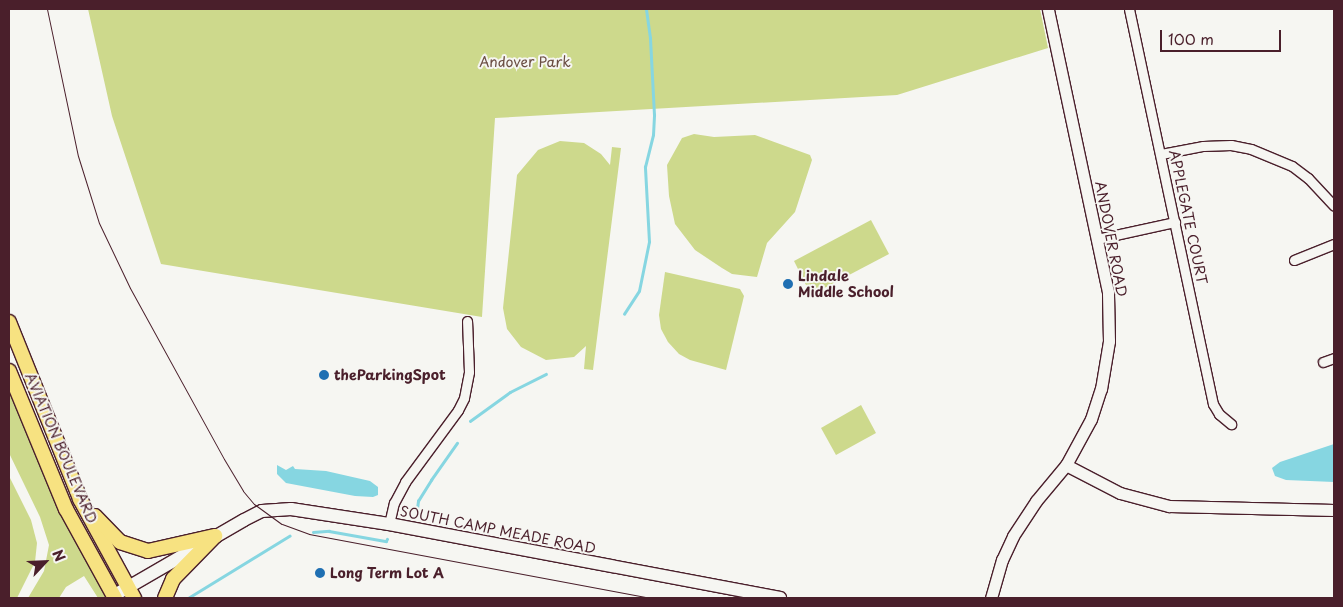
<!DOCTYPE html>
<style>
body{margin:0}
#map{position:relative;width:1343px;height:607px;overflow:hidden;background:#f6f6f2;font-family:"Playpen Sans",sans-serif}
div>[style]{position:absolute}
.green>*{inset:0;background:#cdd98c}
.water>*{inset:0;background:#86d6e1}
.stream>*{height:2.5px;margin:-1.25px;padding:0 1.25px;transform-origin:1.25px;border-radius:1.25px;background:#86d6e1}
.roads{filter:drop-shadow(1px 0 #4a1f2b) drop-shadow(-1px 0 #4a1f2b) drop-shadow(0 1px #4a1f2b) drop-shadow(0 -1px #4a1f2b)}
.minor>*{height:9px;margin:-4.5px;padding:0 4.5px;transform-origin:4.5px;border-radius:4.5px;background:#f6f6f2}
.tertiary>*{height:11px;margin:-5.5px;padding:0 5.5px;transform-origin:5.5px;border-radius:5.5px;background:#f6f6f2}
.secondary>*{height:12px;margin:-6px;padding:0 6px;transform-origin:6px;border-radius:6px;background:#f6f6f2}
.primary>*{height:14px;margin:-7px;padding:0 7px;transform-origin:7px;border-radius:7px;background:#f7e281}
.tram>*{height:1px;margin:-0.5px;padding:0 0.5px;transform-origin:0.5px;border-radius:0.5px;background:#4a1f2b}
.dots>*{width:14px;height:14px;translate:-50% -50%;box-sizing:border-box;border:2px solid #f6f6f2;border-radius:50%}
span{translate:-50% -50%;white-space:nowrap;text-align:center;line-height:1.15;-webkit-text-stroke:4px #f6f6f2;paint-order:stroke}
.park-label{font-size:14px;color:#6b4e43}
.street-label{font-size:14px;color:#4a1f2b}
.poi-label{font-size:14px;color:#4a1f2b;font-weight:700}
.left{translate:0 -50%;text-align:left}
.frame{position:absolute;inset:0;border:10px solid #4a1f2b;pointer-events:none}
.north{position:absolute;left:20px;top:537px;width:50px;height:50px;-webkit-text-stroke:4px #f6f6f2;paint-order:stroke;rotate:65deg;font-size:14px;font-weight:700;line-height:20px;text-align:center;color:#4a1f2b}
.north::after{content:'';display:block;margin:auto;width:18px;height:22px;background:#4a1f2b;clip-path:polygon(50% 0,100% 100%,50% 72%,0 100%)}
.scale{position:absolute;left:1160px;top:30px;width:121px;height:22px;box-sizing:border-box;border:2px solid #4a1f2b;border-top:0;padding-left:6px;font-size:15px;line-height:18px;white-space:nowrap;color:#4a1f2b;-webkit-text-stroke:4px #f6f6f2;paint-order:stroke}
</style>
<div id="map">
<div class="green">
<i style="clip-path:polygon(88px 9px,1040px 9px,1048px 48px,897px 95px,495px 118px,482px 317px,161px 264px,112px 116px)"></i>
<i style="clip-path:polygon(694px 134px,714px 137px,755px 135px,810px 155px,812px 160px,795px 212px,767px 243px,757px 277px,732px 274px,722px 268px,695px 250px,675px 224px,669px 196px,667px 165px,682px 138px)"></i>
<i style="clip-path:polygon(560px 141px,584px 143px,601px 154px,610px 165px,612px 147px,621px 148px,593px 370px,584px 369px,586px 346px,574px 357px,546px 360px,521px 347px,507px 329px,503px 308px,517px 175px,538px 150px)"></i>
<i style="clip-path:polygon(871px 220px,889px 254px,811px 295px,794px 261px)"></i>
<i style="clip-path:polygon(665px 272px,740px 289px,744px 296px,726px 370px,690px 360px,679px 354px,668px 342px,661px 329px,659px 315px)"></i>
<i style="clip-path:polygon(9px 388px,67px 525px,108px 598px,98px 598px,84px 576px,66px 587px,59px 598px,28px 598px,44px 571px,49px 545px,40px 517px,9px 453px)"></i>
<i style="clip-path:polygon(861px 405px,876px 433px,836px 455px,821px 428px)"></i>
<i style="clip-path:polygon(9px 476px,31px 520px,37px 543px,35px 562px,17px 598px,9px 598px)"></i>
</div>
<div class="water">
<i style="clip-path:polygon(1334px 444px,1334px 482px,1286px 480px,1275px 476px,1272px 468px,1280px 462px)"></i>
<i style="clip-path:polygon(277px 465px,286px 470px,293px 466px,295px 469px,326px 471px,370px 481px,378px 487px,378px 495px,373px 497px,355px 496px,286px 483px,277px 474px)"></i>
</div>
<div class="stream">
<i style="left:624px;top:314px;width:27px;rotate:-57deg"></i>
<i style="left:639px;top:291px;width:50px;rotate:-78.5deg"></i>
<i style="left:649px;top:242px;width:75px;rotate:-93.1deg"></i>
<i style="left:645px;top:167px;width:33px;rotate:-76deg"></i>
<i style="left:653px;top:135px;width:20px;rotate:-87deg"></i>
<i style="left:654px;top:115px;width:77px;rotate:-93deg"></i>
<i style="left:650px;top:38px;width:29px;rotate:-98deg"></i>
<i style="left:470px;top:421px;width:49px;rotate:-35.9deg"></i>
<i style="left:510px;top:392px;width:40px;rotate:-26.6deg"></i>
<i style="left:417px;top:509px;width:8px;rotate:-83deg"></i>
<i style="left:418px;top:501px;width:25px;rotate:-58deg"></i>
<i style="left:431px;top:480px;width:45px;rotate:-54.9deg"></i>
<i style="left:313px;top:532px;width:16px;rotate:-4deg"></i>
<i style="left:329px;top:531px;width:58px;rotate:10deg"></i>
<i style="left:386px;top:541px;width:2px;rotate:-63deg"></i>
<i style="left:188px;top:598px;width:119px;rotate:-31.5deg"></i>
</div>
<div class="roads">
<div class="minor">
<i style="left:1129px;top:9px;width:404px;rotate:78deg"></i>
<i style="left:1213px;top:404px;width:12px;rotate:59deg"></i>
<i style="left:1219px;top:414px;width:16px;rotate:40deg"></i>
<i style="left:1161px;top:154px;width:43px;rotate:-10.8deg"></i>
<i style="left:1203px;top:146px;width:28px;rotate:-2deg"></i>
<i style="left:1231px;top:145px;width:20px;rotate:11deg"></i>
<i style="left:1251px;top:149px;width:44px;rotate:22.5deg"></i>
<i style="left:1292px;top:166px;width:20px;rotate:37deg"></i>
<i style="left:1308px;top:178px;width:38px;rotate:47deg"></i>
<i style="left:1097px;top:239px;width:80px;rotate:-12.3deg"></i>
<i style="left:1294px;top:260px;width:43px;rotate:-21.8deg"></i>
<i style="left:1323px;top:362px;width:12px;rotate:-20deg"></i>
<i style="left:389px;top:524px;width:22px;rotate:-77deg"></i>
<i style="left:394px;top:503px;width:24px;rotate:-62deg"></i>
<i style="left:405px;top:482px;width:89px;rotate:-53.6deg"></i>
<i style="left:458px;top:410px;width:13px;rotate:-63deg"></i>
<i style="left:464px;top:398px;width:26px;rotate:-79deg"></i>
<i style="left:469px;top:372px;width:51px;rotate:-92.2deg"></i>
</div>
<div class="tertiary">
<i style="left:1066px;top:465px;width:61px;rotate:27.4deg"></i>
<i style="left:1120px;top:493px;width:51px;rotate:14.9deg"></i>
<i style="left:1169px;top:506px;width:165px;rotate:1.4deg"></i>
<i style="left:991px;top:598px;width:40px;rotate:-74deg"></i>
<i style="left:1002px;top:560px;width:26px;rotate:-65deg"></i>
<i style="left:1013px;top:536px;width:42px;rotate:-56.7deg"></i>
<i style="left:1036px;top:501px;width:47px;rotate:-50.2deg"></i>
<i style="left:1066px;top:465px;width:52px;rotate:-61.5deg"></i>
<i style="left:1091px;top:419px;width:32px;rotate:-72deg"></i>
<i style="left:1101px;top:389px;width:49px;rotate:-80.5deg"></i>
<i style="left:1109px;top:341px;width:49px;rotate:-91.2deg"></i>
<i style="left:1108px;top:292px;width:289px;rotate:-102deg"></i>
</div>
<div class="secondary">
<i style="left:113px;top:596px;width:151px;rotate:-30.1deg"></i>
<i style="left:244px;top:520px;width:20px;rotate:-27deg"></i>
<i style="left:262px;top:511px;width:29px;rotate:-4deg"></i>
<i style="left:291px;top:509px;width:99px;rotate:8.7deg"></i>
<i style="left:389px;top:524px;width:398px;rotate:10.7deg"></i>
</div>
<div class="primary">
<i style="left:9px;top:322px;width:191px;rotate:68.1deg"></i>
<i style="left:80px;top:499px;width:113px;rotate:61.4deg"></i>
<i style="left:9px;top:371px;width:149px;rotate:67.6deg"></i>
<i style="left:66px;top:509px;width:102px;rotate:61.2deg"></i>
<i style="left:95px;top:516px;width:36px;rotate:46deg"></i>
<i style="left:120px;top:542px;width:29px;rotate:18deg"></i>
<i style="left:148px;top:551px;width:69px;rotate:-12.6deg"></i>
<i style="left:165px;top:598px;width:21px;rotate:-67deg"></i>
<i style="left:173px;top:579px;width:59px;rotate:-45.7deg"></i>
</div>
</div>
<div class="tram">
<i style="left:47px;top:9px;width:150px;rotate:78.1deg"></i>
<i style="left:78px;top:156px;width:70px;rotate:72.6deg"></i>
<i style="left:99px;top:223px;width:72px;rotate:64.5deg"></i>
<i style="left:130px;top:288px;width:195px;rotate:61.2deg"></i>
<i style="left:224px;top:459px;width:37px;rotate:59deg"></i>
<i style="left:243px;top:491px;width:17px;rotate:50deg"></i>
<i style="left:254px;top:504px;width:34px;rotate:36deg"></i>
<i style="left:282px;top:524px;width:29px;rotate:20deg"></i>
<i style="left:309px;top:534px;width:349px;rotate:10.6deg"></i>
</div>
<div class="dots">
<i style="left:788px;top:284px;background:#1f6fb2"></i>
<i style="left:324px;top:375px;background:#1f6fb2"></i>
<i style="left:320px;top:573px;background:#1f6fb2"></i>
</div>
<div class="park-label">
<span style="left:525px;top:62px">Andover Park</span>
</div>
<div class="street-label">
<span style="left:1188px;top:217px;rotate:78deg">APPLEGATE COURT</span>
<span style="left:1111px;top:239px;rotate:79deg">ANDOVER ROAD</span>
<span style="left:61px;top:448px;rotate:67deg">AVIATION BOULEVARD</span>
<span style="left:498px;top:530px;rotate:11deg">SOUTH CAMP MEADE ROAD</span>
</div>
<div class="poi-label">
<span class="left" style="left:798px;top:284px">Lindale<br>Middle School</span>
<span class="left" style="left:334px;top:375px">theParkingSpot</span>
<span class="left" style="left:330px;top:573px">Long Term Lot A</span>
</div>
<div class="frame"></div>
<div class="north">N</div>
<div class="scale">100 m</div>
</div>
